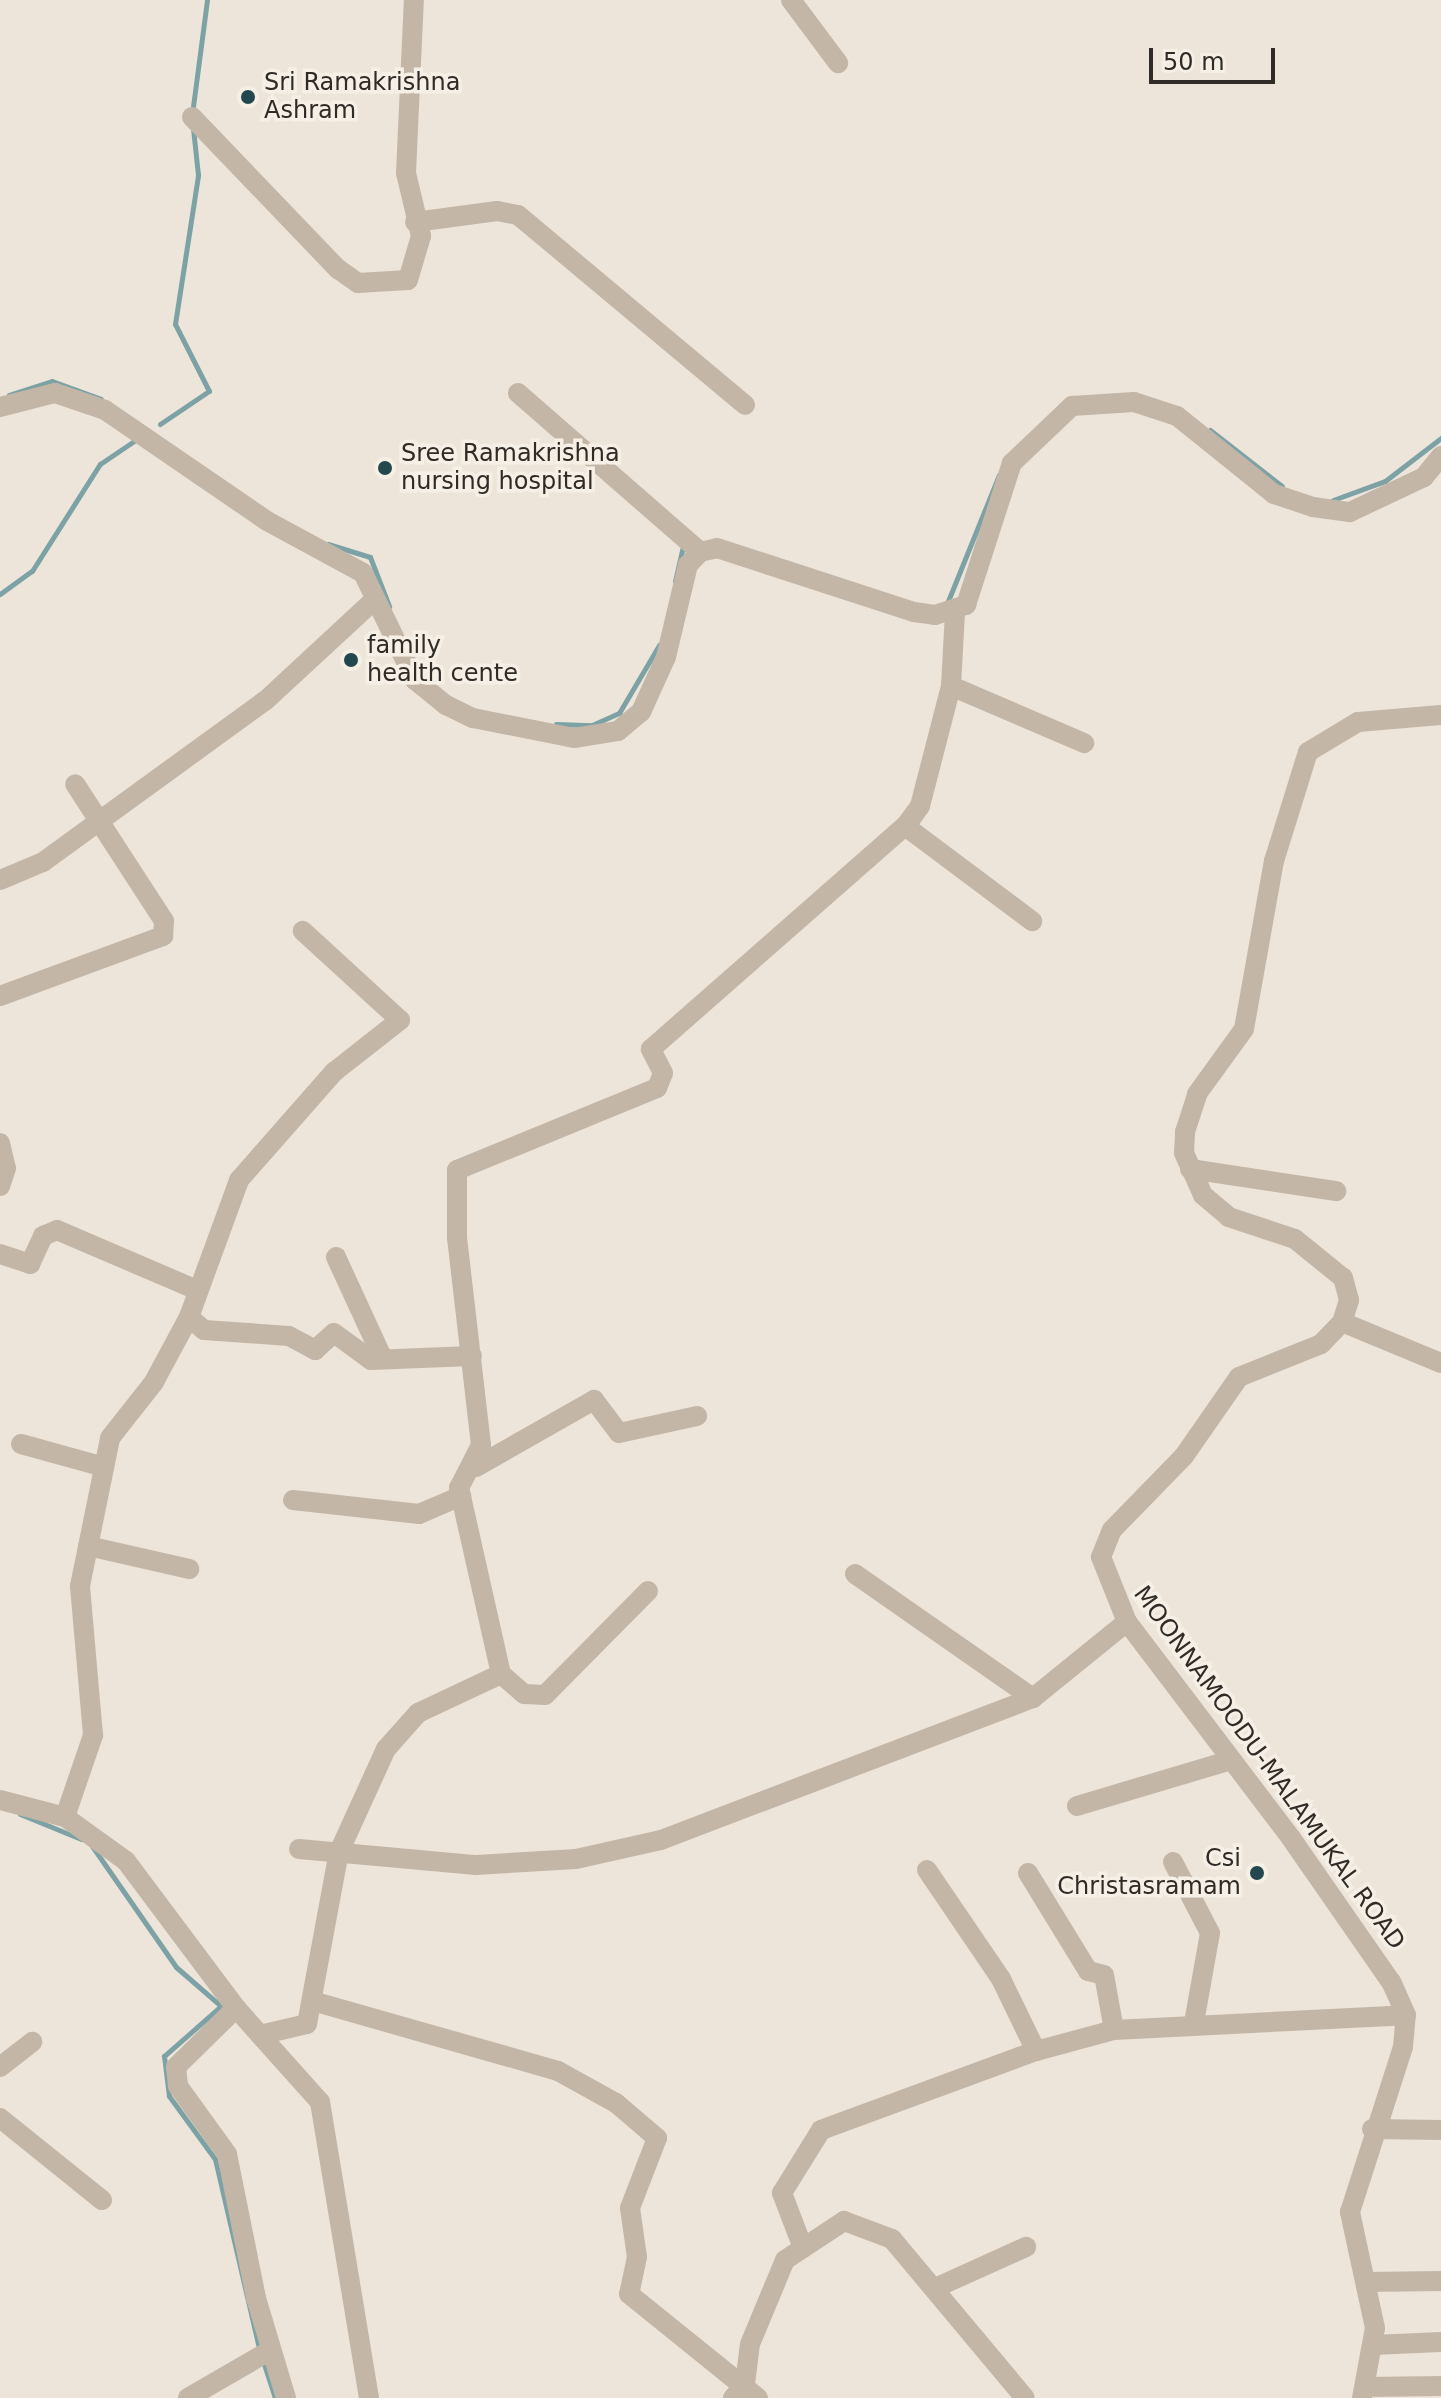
<!DOCTYPE html>
<style>
body{margin:0}
#map{position:relative;width:1441px;height:2398px;overflow:hidden;background:#ede5da;font-family:"DejaVu Sans",sans-serif}
div>[style]{position:absolute}
.stream>*{height:5px;margin:-2.5px;padding:0 2.5px;transform-origin:2.5px;border-radius:2.5px;background:#7da2a6}
.street>*{height:20px;margin:-10px;padding:0 10px;transform-origin:10px;border-radius:10px;background:#c4b6a7}
.dots>*{width:22px;height:22px;translate:-50% -50%;box-sizing:border-box;border:4px solid #f6efe5;border-radius:50%}
span{translate:-50% -50%;white-space:nowrap;text-align:center;line-height:1.15;-webkit-text-stroke:7px #f6efe5;paint-order:stroke}
.poi-label{font-size:24px;color:#312b27}
.left{translate:0 -50%;text-align:left}
.right{translate:-100% -50%;text-align:right}
.street-label{font-size:24px;color:#312b27}
.scale{position:absolute;left:1149px;top:48px;width:126px;height:36px;box-sizing:border-box;border:4px solid #312b27;border-top:0;padding-left:10px;font-size:24px;line-height:28px;white-space:nowrap;color:#312b27;-webkit-text-stroke:6px #f6efe5;paint-order:stroke}
</style>
<div id="map">
<div class="stream">
<i style="left:192px;top:114px;width:115px;rotate:-82.5deg"></i>
<i style="left:9px;top:395px;width:45px;rotate:-18deg"></i>
<i style="left:52px;top:381px;width:52px;rotate:20.2deg"></i>
<i style="left:160px;top:424px;width:59px;rotate:-34deg"></i>
<i style="left:209px;top:391px;width:75px;rotate:-116.9deg"></i>
<i style="left:175px;top:324px;width:151px;rotate:-81.2deg"></i>
<i style="left:198px;top:175px;width:47px;rotate:-96.1deg"></i>
<i style="left:1210px;top:430px;width:91px;rotate:37.9deg"></i>
<i style="left:1333px;top:500px;width:55px;rotate:-20.1deg"></i>
<i style="left:1385px;top:481px;width:71px;rotate:-37.5deg"></i>
<i style="left:328px;top:544px;width:44px;rotate:17.2deg"></i>
<i style="left:370px;top:557px;width:53px;rotate:68.8deg"></i>
<i style="left:675px;top:581px;width:35px;rotate:-77deg"></i>
<i style="left:0;top:594px;width:39px;rotate:-36deg"></i>
<i style="left:32px;top:571px;width:127px;rotate:-57.6deg"></i>
<i style="left:100px;top:464px;width:41px;rotate:-34.1deg"></i>
<i style="left:948px;top:601px;width:136px;rotate:-68deg"></i>
<i style="left:556px;top:724px;width:36px;rotate:2deg"></i>
<i style="left:592px;top:725px;width:30px;rotate:-24deg"></i>
<i style="left:619px;top:713px;width:79px;rotate:-59.5deg"></i>
<i style="left:20px;top:1814px;width:66px;rotate:22.3deg"></i>
<i style="left:92px;top:1846px;width:147px;rotate:55.2deg"></i>
<i style="left:176px;top:1967px;width:60px;rotate:40.9deg"></i>
<i style="left:221px;top:2006px;width:76px;rotate:138.7deg"></i>
<i style="left:164px;top:2056px;width:40px;rotate:82.9deg"></i>
<i style="left:169px;top:2096px;width:78px;rotate:53.9deg"></i>
<i style="left:215px;top:2159px;width:198px;rotate:76.9deg"></i>
<i style="left:263px;top:2361px;width:38px;rotate:72deg"></i>
</div>
<div class="street">
<i style="left:791px;top:0;width:79px;rotate:53.3deg"></i>
<i style="left:192px;top:117px;width:211px;rotate:46.2deg"></i>
<i style="left:338px;top:269px;width:24px;rotate:35deg"></i>
<i style="left:358px;top:283px;width:50px;rotate:-3.4deg"></i>
<i style="left:408px;top:280px;width:46px;rotate:-73.5deg"></i>
<i style="left:421px;top:236px;width:65px;rotate:-103.4deg"></i>
<i style="left:406px;top:173px;width:173px;rotate:-87.4deg"></i>
<i style="left:415px;top:222px;width:83px;rotate:-7.6deg"></i>
<i style="left:497px;top:211px;width:21px;rotate:11deg"></i>
<i style="left:518px;top:215px;width:296px;rotate:39.9deg"></i>
<i style="left:518px;top:393px;width:242px;rotate:41.1deg"></i>
<i style="left:0;top:407px;width:57px;rotate:-14.3deg"></i>
<i style="left:55px;top:393px;width:53px;rotate:18.8deg"></i>
<i style="left:105px;top:410px;width:196px;rotate:34.4deg"></i>
<i style="left:267px;top:521px;width:109px;rotate:28.4deg"></i>
<i style="left:363px;top:573px;width:119px;rotate:64.1deg"></i>
<i style="left:415px;top:680px;width:40px;rotate:39deg"></i>
<i style="left:446px;top:705px;width:30px;rotate:26deg"></i>
<i style="left:473px;top:718px;width:103px;rotate:11.2deg"></i>
<i style="left:574px;top:738px;width:45px;rotate:-9deg"></i>
<i style="left:618px;top:731px;width:30px;rotate:-40deg"></i>
<i style="left:641px;top:712px;width:60px;rotate:-65.6deg"></i>
<i style="left:666px;top:657px;width:95px;rotate:-76.6deg"></i>
<i style="left:688px;top:565px;width:18px;rotate:-47deg"></i>
<i style="left:700px;top:552px;width:17px;rotate:-13deg"></i>
<i style="left:717px;top:548px;width:207px;rotate:18deg"></i>
<i style="left:914px;top:612px;width:21px;rotate:8deg"></i>
<i style="left:935px;top:615px;width:33px;rotate:-18deg"></i>
<i style="left:966px;top:605px;width:149px;rotate:-72.1deg"></i>
<i style="left:1012px;top:463px;width:83px;rotate:-43.5deg"></i>
<i style="left:1072px;top:406px;width:62px;rotate:-3.7deg"></i>
<i style="left:1134px;top:402px;width:45px;rotate:18deg"></i>
<i style="left:1177px;top:416px;width:124px;rotate:38.8deg"></i>
<i style="left:1274px;top:494px;width:41px;rotate:18.4deg"></i>
<i style="left:1313px;top:507px;width:37px;rotate:8deg"></i>
<i style="left:1350px;top:512px;width:82px;rotate:-25.3deg"></i>
<i style="left:1424px;top:477px;width:27px;rotate:-51deg"></i>
<i style="left:951px;top:686px;width:145px;rotate:23.2deg"></i>
<i style="left:905px;top:826px;width:159px;rotate:36.8deg"></i>
<i style="left:0;top:880px;width:47px;rotate:-22.7deg"></i>
<i style="left:43px;top:862px;width:274px;rotate:-36deg"></i>
<i style="left:265px;top:701px;width:146px;rotate:-42.8deg"></i>
<i style="left:0;top:996px;width:174px;rotate:-20.2deg"></i>
<i style="left:163px;top:936px;width:15px;rotate:-86deg"></i>
<i style="left:164px;top:921px;width:163px;rotate:-123deg"></i>
<i style="left:0;top:1143px;width:26px;rotate:77deg"></i>
<i style="left:6px;top:1168px;width:19px;rotate:108deg"></i>
<i style="left:1190px;top:1169px;width:148px;rotate:8.6deg"></i>
<i style="left:0;top:1254px;width:32px;rotate:18deg"></i>
<i style="left:30px;top:1264px;width:31px;rotate:-65deg"></i>
<i style="left:43px;top:1236px;width:15px;rotate:-23deg"></i>
<i style="left:57px;top:1230px;width:152px;rotate:23.2deg"></i>
<i style="left:336px;top:1257px;width:110px;rotate:65.3deg"></i>
<i style="left:189px;top:1317px;width:20px;rotate:41deg"></i>
<i style="left:204px;top:1330px;width:85px;rotate:4deg"></i>
<i style="left:289px;top:1336px;width:30px;rotate:28deg"></i>
<i style="left:315px;top:1350px;width:25px;rotate:-42deg"></i>
<i style="left:334px;top:1333px;width:46px;rotate:36.1deg"></i>
<i style="left:371px;top:1360px;width:101px;rotate:-2.3deg"></i>
<i style="left:1342px;top:1322px;width:107px;rotate:22.5deg"></i>
<i style="left:21px;top:1444px;width:86px;rotate:15.5deg"></i>
<i style="left:476px;top:1467px;width:136px;rotate:-29.6deg"></i>
<i style="left:594px;top:1400px;width:41px;rotate:52.9deg"></i>
<i style="left:619px;top:1433px;width:80px;rotate:-12.3deg"></i>
<i style="left:293px;top:1500px;width:127px;rotate:6.3deg"></i>
<i style="left:419px;top:1514px;width:46px;rotate:-23.2deg"></i>
<i style="left:88px;top:1546px;width:104px;rotate:12.8deg"></i>
<i style="left:855px;top:1574px;width:217px;rotate:34.9deg"></i>
<i style="left:648px;top:1591px;width:146px;rotate:134.7deg"></i>
<i style="left:545px;top:1695px;width:21px;rotate:-177deg"></i>
<i style="left:524px;top:1694px;width:30px;rotate:-139deg"></i>
<i style="left:501px;top:1674px;width:191px;rotate:-102.7deg"></i>
<i style="left:459px;top:1488px;width:48px;rotate:-62.9deg"></i>
<i style="left:481px;top:1445px;width:208px;rotate:-96.6deg"></i>
<i style="left:457px;top:1238px;width:68px;rotate:-90deg"></i>
<i style="left:457px;top:1170px;width:216px;rotate:-22.3deg"></i>
<i style="left:657px;top:1088px;width:16px;rotate:-68deg"></i>
<i style="left:663px;top:1073px;width:27px;rotate:-117deg"></i>
<i style="left:651px;top:1049px;width:341px;rotate:-41.3deg"></i>
<i style="left:907px;top:824px;width:22px;rotate:-54deg"></i>
<i style="left:920px;top:806px;width:124px;rotate:-75.5deg"></i>
<i style="left:951px;top:686px;width:74px;rotate:-86.9deg"></i>
<i style="left:0;top:1800px;width:67px;rotate:14.7deg"></i>
<i style="left:65px;top:1817px;width:75px;rotate:35.8deg"></i>
<i style="left:126px;top:1861px;width:184px;rotate:53.2deg"></i>
<i style="left:236px;top:2008px;width:126px;rotate:48.2deg"></i>
<i style="left:320px;top:2102px;width:300px;rotate:80.6deg"></i>
<i style="left:1077px;top:1806px;width:161px;rotate:-16.6deg"></i>
<i style="left:65px;top:1817px;width:87px;rotate:-71.1deg"></i>
<i style="left:93px;top:1735px;width:150px;rotate:-95deg"></i>
<i style="left:80px;top:1586px;width:151px;rotate:-78.5deg"></i>
<i style="left:110px;top:1438px;width:71px;rotate:-51.8deg"></i>
<i style="left:154px;top:1382px;width:74px;rotate:-61.7deg"></i>
<i style="left:189px;top:1317px;width:146px;rotate:-69.9deg"></i>
<i style="left:239px;top:1180px;width:144px;rotate:-48.7deg"></i>
<i style="left:334px;top:1072px;width:84px;rotate:-38.2deg"></i>
<i style="left:400px;top:1020px;width:132px;rotate:-137.5deg"></i>
<i style="left:299px;top:1849px;width:178px;rotate:5.2deg"></i>
<i style="left:476px;top:1865px;width:100px;rotate:-3.4deg"></i>
<i style="left:576px;top:1859px;width:87px;rotate:-12.6deg"></i>
<i style="left:661px;top:1840px;width:398px;rotate:-20.9deg"></i>
<i style="left:1033px;top:1698px;width:121px;rotate:-39deg"></i>
<i style="left:1173px;top:1862px;width:80px;rotate:62.5deg"></i>
<i style="left:1210px;top:1933px;width:91px;rotate:100.1deg"></i>
<i style="left:927px;top:1870px;width:132px;rotate:55.8deg"></i>
<i style="left:1001px;top:1979px;width:80px;rotate:64.1deg"></i>
<i style="left:1036px;top:2051px;width:81px;rotate:-15.1deg"></i>
<i style="left:1114px;top:2030px;width:292px;rotate:-2.9deg"></i>
<i style="left:1028px;top:1873px;width:115px;rotate:58.5deg"></i>
<i style="left:1088px;top:1971px;width:16px;rotate:14deg"></i>
<i style="left:1104px;top:1975px;width:56px;rotate:79.7deg"></i>
<i style="left:316px;top:2002px;width:252px;rotate:15.9deg"></i>
<i style="left:558px;top:2071px;width:66px;rotate:28.9deg"></i>
<i style="left:616px;top:2103px;width:54px;rotate:40.5deg"></i>
<i style="left:657px;top:2138px;width:75px;rotate:111.1deg"></i>
<i style="left:630px;top:2208px;width:49px;rotate:81.9deg"></i>
<i style="left:637px;top:2257px;width:38px;rotate:102deg"></i>
<i style="left:629px;top:2294px;width:166px;rotate:38.9deg"></i>
<i style="left:236px;top:2008px;width:84px;rotate:135.5deg"></i>
<i style="left:176px;top:2067px;width:19px;rotate:84deg"></i>
<i style="left:178px;top:2086px;width:84px;rotate:54.2deg"></i>
<i style="left:227px;top:2154px;width:147px;rotate:78.6deg"></i>
<i style="left:256px;top:2298px;width:104px;rotate:73.3deg"></i>
<i style="left:260px;top:2035px;width:48px;rotate:-13.2deg"></i>
<i style="left:307px;top:2024px;width:175px;rotate:-79.5deg"></i>
<i style="left:339px;top:1852px;width:113px;rotate:-65.5deg"></i>
<i style="left:386px;top:1749px;width:48px;rotate:-48.4deg"></i>
<i style="left:418px;top:1713px;width:92px;rotate:-25.2deg"></i>
<i style="left:0;top:2067px;width:41px;rotate:-38deg"></i>
<i style="left:0;top:2118px;width:131px;rotate:38.8deg"></i>
<i style="left:1372px;top:2129px;width:69px;rotate:0.8deg"></i>
<i style="left:803px;top:2248px;width:59px;rotate:-110.9deg"></i>
<i style="left:782px;top:2193px;width:74px;rotate:-58.2deg"></i>
<i style="left:821px;top:2130px;width:229px;rotate:-20.2deg"></i>
<i style="left:1366px;top:2282px;width:75px;rotate:-0.8deg"></i>
<i style="left:935px;top:2288px;width:100px;rotate:-24.3deg"></i>
<i style="left:1373px;top:2345px;width:68px;rotate:-2.5deg"></i>
<i style="left:1365px;top:2387px;width:76px;rotate:-0.8deg"></i>
<i style="left:188px;top:2398px;width:94px;rotate:-30.1deg"></i>
<i style="left:733px;top:2398px;width:18px;rotate:-49deg"></i>
<i style="left:745px;top:2384px;width:40px;rotate:-82.9deg"></i>
<i style="left:750px;top:2344px;width:91px;rotate:-67.4deg"></i>
<i style="left:785px;top:2260px;width:71px;rotate:-33.5deg"></i>
<i style="left:844px;top:2221px;width:51px;rotate:20.6deg"></i>
<i style="left:892px;top:2239px;width:207px;rotate:50.1deg"></i>
<i style="left:1362px;top:2398px;width:71px;rotate:-79.5deg"></i>
<i style="left:1375px;top:2328px;width:119px;rotate:-102.2deg"></i>
<i style="left:1350px;top:2212px;width:173px;rotate:-72.2deg"></i>
<i style="left:1403px;top:2047px;width:32px;rotate:-85deg"></i>
<i style="left:1406px;top:2015px;width:36px;rotate:-114deg"></i>
<i style="left:1391px;top:1982px;width:175px;rotate:-124.8deg"></i>
<i style="left:1291px;top:1838px;width:271px;rotate:-127.2deg"></i>
<i style="left:1127px;top:1622px;width:70px;rotate:-111.8deg"></i>
<i style="left:1101px;top:1557px;width:29px;rotate:-68deg"></i>
<i style="left:1112px;top:1530px;width:103px;rotate:-45.8deg"></i>
<i style="left:1184px;top:1456px;width:96px;rotate:-55.2deg"></i>
<i style="left:1239px;top:1377px;width:88px;rotate:-21.9deg"></i>
<i style="left:1321px;top:1344px;width:30px;rotate:-46deg"></i>
<i style="left:1342px;top:1322px;width:23px;rotate:-72deg"></i>
<i style="left:1349px;top:1300px;width:23px;rotate:-105deg"></i>
<i style="left:1343px;top:1278px;width:62px;rotate:-140.9deg"></i>
<i style="left:1295px;top:1239px;width:70px;rotate:-161.6deg"></i>
<i style="left:1229px;top:1217px;width:34px;rotate:-140deg"></i>
<i style="left:1203px;top:1195px;width:46px;rotate:-114.3deg"></i>
<i style="left:1184px;top:1153px;width:21px;rotate:-87deg"></i>
<i style="left:1185px;top:1132px;width:40px;rotate:-72deg"></i>
<i style="left:1197px;top:1094px;width:80px;rotate:-54.1deg"></i>
<i style="left:1244px;top:1029px;width:171px;rotate:-79.9deg"></i>
<i style="left:1274px;top:861px;width:114px;rotate:-72.7deg"></i>
<i style="left:1308px;top:752px;width:58px;rotate:-31deg"></i>
<i style="left:1358px;top:722px;width:83px;rotate:-4.8deg"></i>
</div>
<div class="dots">
<i style="left:248px;top:97px;background:#22484d"></i>
<i style="left:385px;top:468px;background:#22484d"></i>
<i style="left:351px;top:660px;background:#22484d"></i>
<i style="left:1257px;top:1873px;background:#22484d"></i>
</div>
<div class="poi-label">
<span class="left" style="left:264px;top:97px">Sri Ramakrishna<br>Ashram</span>
<span class="left" style="left:401px;top:468px">Sree Ramakrishna<br>nursing hospital</span>
<span class="left" style="left:367px;top:660px">family<br>health cente</span>
<span class="right" style="left:1241px;top:1873px">Csi<br>Christasramam</span>
</div>
<div class="street-label">
<span style="left:1269px;top:1768px;rotate:54deg">MOONNAMOODU-MALAMUKAL ROAD</span>
</div>
<div class="scale">50 m</div>
</div>
